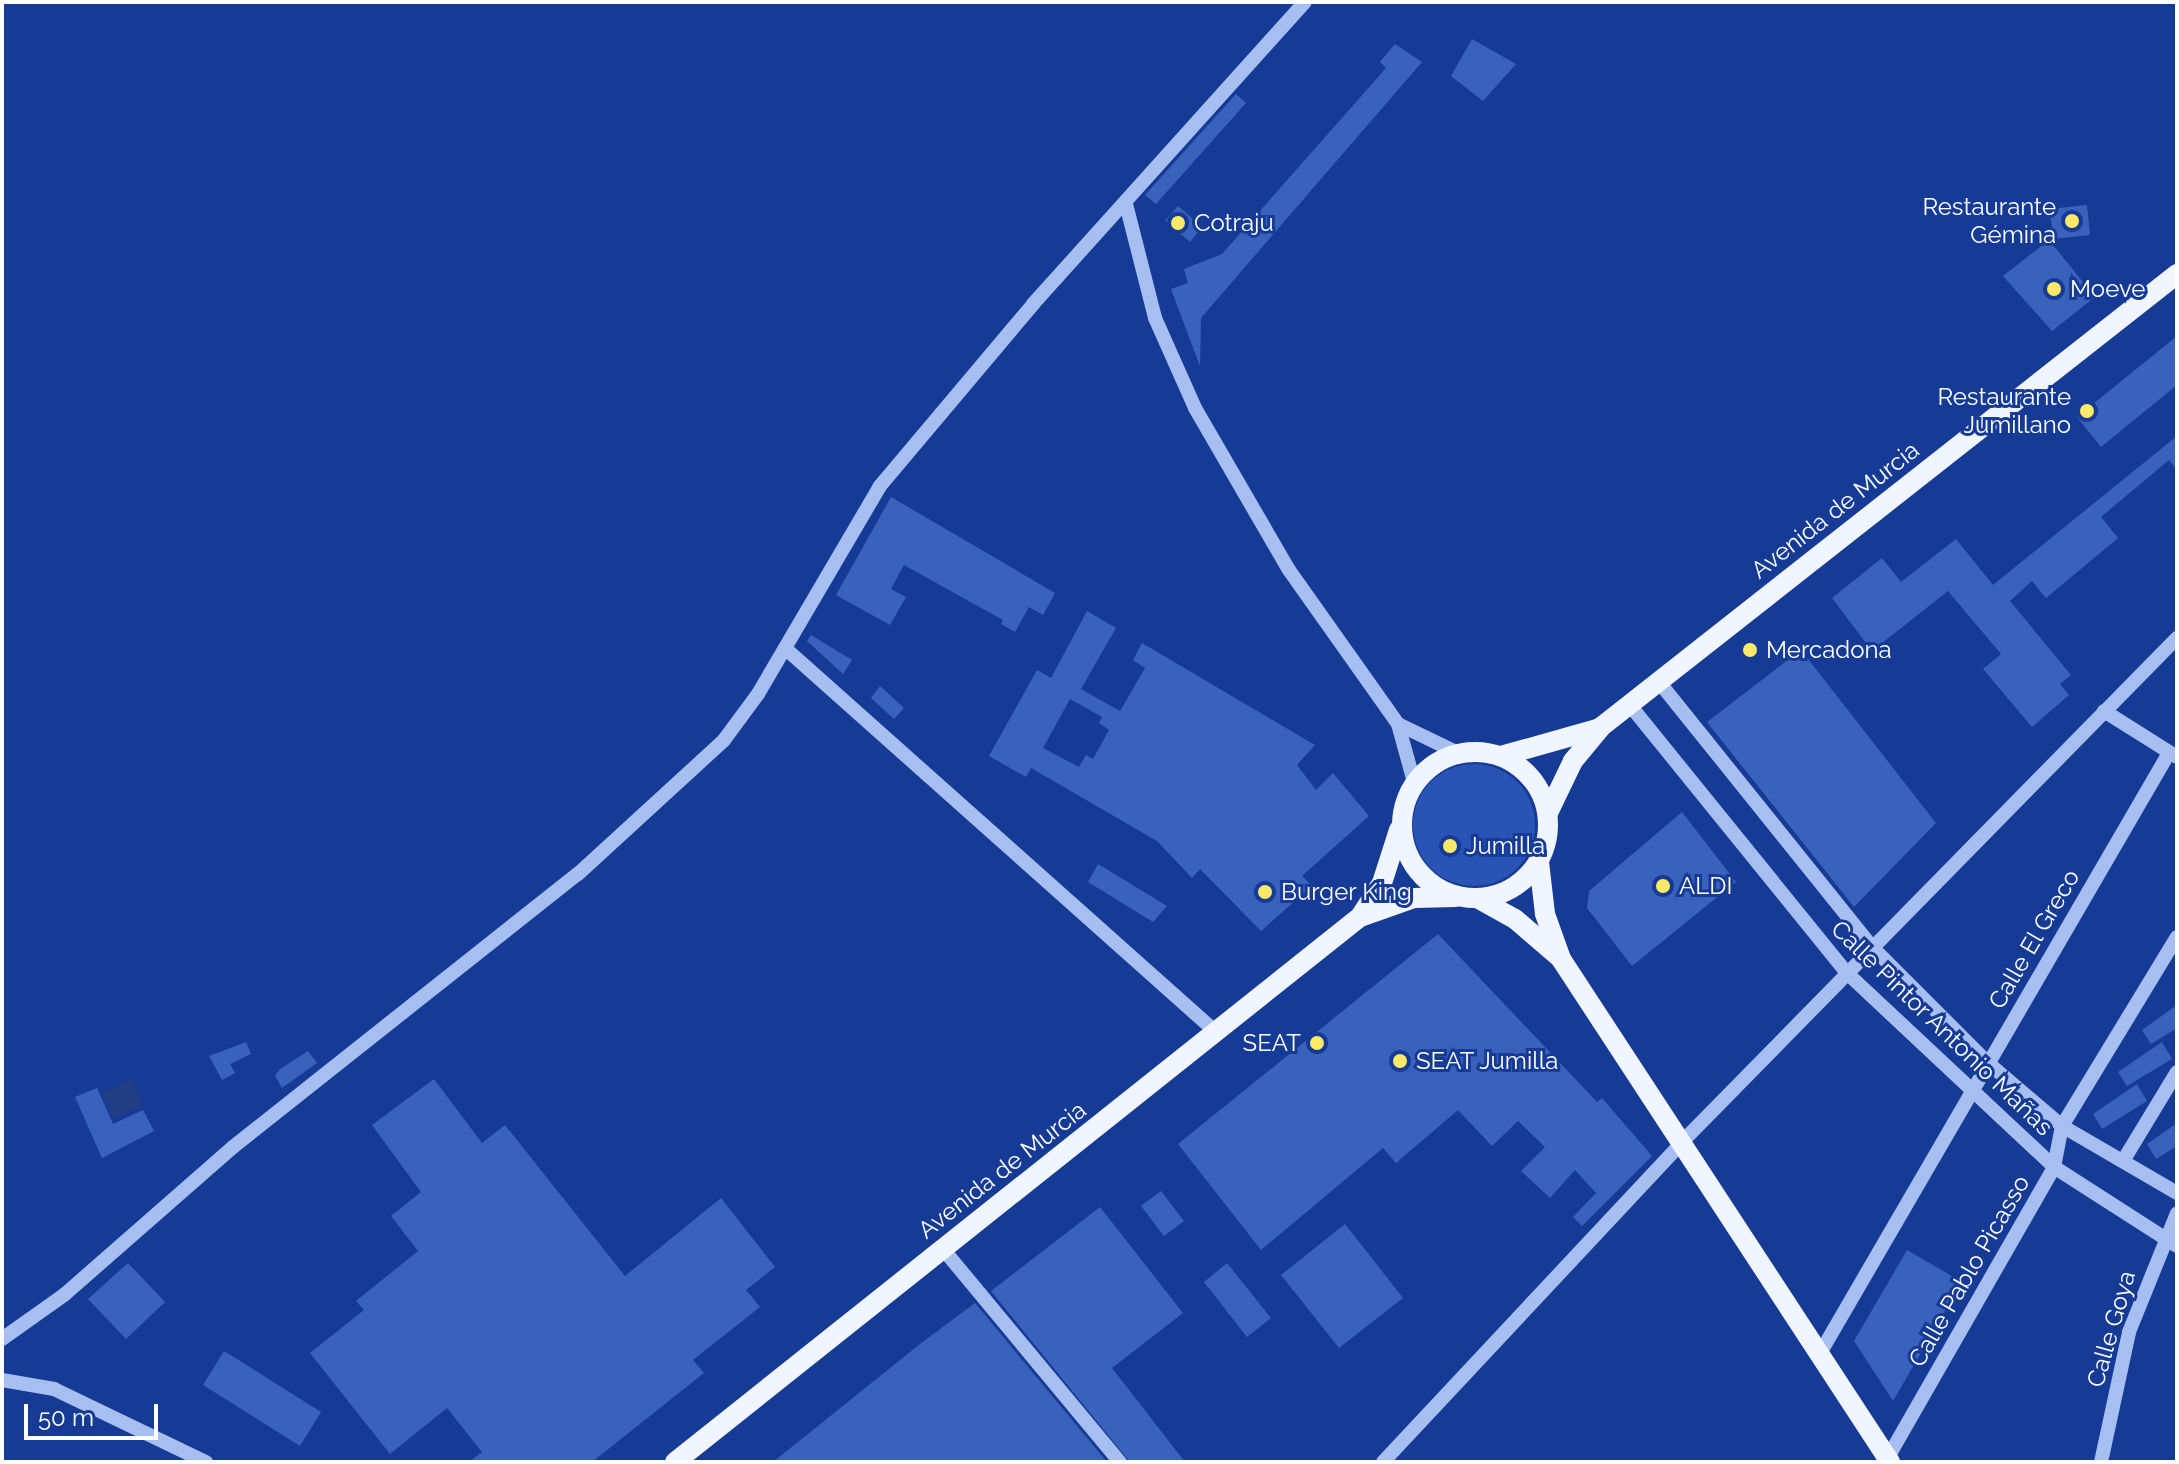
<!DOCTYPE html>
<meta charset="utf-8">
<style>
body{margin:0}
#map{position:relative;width:2179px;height:1464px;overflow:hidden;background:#163b96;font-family:Raleway,sans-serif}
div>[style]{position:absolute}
.green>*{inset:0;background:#2953b4}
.round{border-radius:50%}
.water>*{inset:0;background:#223d82}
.building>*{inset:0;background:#3a62bc}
.minor>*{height:14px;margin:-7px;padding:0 7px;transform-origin:7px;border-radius:7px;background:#a7bef1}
.major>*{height:20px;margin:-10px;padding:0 10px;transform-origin:10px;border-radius:10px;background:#f1f5ff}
.major>.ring{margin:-10px;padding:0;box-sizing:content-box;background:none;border:20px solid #f1f5ff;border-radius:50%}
.dots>*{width:22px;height:22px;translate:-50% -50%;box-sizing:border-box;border:4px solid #163b96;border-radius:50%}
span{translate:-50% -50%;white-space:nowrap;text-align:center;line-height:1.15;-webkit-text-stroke:6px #163b96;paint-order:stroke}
.poi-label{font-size:24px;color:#fff}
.right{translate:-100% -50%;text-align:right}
.left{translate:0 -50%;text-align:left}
.street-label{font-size:24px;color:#fff}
.frame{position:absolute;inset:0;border:4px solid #fff;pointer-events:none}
.scale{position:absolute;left:24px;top:1404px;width:134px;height:36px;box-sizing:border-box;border:4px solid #fff;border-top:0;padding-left:10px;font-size:24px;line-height:28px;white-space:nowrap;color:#fff;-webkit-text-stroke:6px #163b96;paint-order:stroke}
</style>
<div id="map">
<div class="green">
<i class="round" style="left:1413px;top:764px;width:122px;height:122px"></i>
</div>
<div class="water">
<i style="clip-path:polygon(132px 1080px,142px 1106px,113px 1118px,102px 1093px)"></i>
</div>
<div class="building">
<i style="clip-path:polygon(1472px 39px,1516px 64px,1483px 101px,1451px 76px)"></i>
<i style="clip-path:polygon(1395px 44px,1422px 62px,1201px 318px,1200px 366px,1171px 289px,1188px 283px,1184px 269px,1222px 254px,1386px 68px,1380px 62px)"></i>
<i style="clip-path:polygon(1236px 94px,1246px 103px,1156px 204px,1145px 195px)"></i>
<i style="clip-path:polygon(2087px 205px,2090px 235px,2053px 239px,2050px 209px)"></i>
<i style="clip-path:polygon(1178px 206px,1202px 227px,1190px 242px,1165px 221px)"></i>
<i style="clip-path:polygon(2049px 240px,2095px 297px,2052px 331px,2003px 276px)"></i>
<i style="clip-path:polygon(2177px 336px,2177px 385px,2101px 447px,2077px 417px)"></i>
<i style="clip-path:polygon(2177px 436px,2177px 470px,2169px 460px,2101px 517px,2118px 538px,2046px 598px,2032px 581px,2010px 601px,2071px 675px,2060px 684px,2069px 695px,2032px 727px,1983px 669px,2001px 654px,1948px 591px,1872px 651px,1832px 598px,1882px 558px,1901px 582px,1956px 539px,1993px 585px)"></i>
<i style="clip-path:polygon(891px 497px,1055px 593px,1043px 615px,1029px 607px,1015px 632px,1001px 624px,1003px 620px,904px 565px,891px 589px,906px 597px,890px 625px,836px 595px)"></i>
<i style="clip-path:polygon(evenodd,1087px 611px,1116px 628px,1081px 689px,1120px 711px,1145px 668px,1133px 660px,1142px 643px,1315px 745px,1297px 765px,1316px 790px,1333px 773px,1369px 816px,1302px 876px,1312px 886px,1261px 931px,1200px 869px,1192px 878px,1157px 841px,1031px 768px,1026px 777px,989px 756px,1037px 670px,1051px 678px,1087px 611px,1070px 699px,1102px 717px,1099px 723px,1109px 730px,1093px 759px,1086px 755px,1079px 767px,1043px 748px,1070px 699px)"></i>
<i style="clip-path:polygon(811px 635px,852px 660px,843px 674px,807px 641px)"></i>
<i style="clip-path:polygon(1801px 650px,1936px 823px,1854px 907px,1707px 722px)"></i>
<i style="clip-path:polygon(880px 686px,904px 708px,894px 719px,871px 698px)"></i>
<i style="clip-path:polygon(1682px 812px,1736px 882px,1632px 966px,1587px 908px,1589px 891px)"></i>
<i style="clip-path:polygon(1098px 864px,1167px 906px,1153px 922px,1088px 882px)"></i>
<i style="clip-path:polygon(1438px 934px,1597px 1102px,1602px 1098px,1652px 1156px,1582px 1226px,1573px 1217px,1596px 1193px,1575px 1170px,1550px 1198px,1521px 1171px,1545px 1147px,1518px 1121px,1492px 1146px,1458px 1110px,1396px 1163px,1383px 1148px,1261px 1250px,1178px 1144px)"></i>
<i style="clip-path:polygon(2177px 1005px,2177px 1028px,2151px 1044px,2142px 1030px)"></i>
<i style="clip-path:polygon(246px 1042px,251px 1054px,230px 1064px,235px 1073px,222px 1080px,209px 1056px)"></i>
<i style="clip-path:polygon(2162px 1042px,2172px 1059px,2127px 1086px,2118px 1072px)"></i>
<i style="clip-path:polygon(308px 1051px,317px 1063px,282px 1088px,275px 1076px,280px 1069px)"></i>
<i style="clip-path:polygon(434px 1079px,482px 1143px,505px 1125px,625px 1276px,721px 1198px,775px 1267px,746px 1290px,760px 1307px,693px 1360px,704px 1373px,592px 1462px,469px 1462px,482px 1452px,447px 1408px,390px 1454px,310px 1353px,364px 1310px,356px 1301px,418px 1251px,391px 1216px,421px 1192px,372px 1125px)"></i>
<i style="clip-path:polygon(2137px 1084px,2147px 1101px,2102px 1129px,2093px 1114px)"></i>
<i style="clip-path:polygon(97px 1088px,113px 1124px,143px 1110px,154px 1131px,102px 1158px,75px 1097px)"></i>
<i style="clip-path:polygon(2177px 1123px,2177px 1146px,2156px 1159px,2147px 1144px)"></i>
<i style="clip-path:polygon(1161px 1191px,1184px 1221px,1164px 1236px,1141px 1206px)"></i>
<i style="clip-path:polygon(1100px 1207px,1183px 1313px,1112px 1368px,1185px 1462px,1130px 1462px,991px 1291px)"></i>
<i style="clip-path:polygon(1345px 1224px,1403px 1298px,1339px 1348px,1281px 1275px)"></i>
<i style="clip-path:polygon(1907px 1250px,1962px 1282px,1893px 1401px,1854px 1341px)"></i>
<i style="clip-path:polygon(128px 1263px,165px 1302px,126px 1339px,88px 1299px)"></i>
<i style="clip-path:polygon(1227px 1263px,1271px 1318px,1247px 1337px,1204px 1282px)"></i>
<i style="clip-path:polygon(975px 1303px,1107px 1462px,773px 1462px,920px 1344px)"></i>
<i style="clip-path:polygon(224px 1351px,321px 1412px,300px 1446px,203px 1385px)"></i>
</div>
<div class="minor">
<i style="left:1126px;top:204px;width:118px;rotate:75.7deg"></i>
<i style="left:1155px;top:318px;width:98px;rotate:66deg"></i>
<i style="left:1195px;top:408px;width:187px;rotate:59.9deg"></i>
<i style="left:1289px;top:570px;width:189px;rotate:54.7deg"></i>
<i style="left:1398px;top:724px;width:60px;rotate:74.6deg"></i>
<i style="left:786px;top:649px;width:577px;rotate:41.7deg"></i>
<i style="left:1659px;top:682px;width:343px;rotate:51.2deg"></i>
<i style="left:1874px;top:949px;width:160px;rotate:45deg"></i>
<i style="left:1987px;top:1062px;width:99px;rotate:40.5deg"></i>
<i style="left:2062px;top:1126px;width:133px;rotate:30.2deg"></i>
<i style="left:1629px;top:704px;width:348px;rotate:51deg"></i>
<i style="left:1848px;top:974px;width:282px;rotate:43.1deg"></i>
<i style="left:2054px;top:1167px;width:146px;rotate:32.7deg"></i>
<i style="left:2104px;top:711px;width:86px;rotate:32.2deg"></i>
<i style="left:1398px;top:724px;width:64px;rotate:25.8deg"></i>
<i style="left:2123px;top:1161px;width:104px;rotate:-58.8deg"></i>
<i style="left:943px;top:1249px;width:277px;rotate:50.3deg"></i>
<i style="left:2px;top:1339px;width:76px;rotate:-35.4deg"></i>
<i style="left:64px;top:1295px;width:225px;rotate:-41.2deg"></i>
<i style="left:233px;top:1147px;width:440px;rotate:-38.4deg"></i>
<i style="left:578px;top:874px;width:198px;rotate:-42.5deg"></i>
<i style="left:724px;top:740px;width:57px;rotate:-53.5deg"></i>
<i style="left:758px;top:694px;width:241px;rotate:-59.6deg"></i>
<i style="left:880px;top:486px;width:238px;rotate:-49.9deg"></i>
<i style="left:1033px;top:304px;width:406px;rotate:-48deg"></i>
<i style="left:1819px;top:1355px;width:696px;rotate:-59.83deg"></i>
<i style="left:2px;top:1380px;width:53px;rotate:9.8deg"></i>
<i style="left:54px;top:1389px;width:169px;rotate:25.7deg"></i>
<i style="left:1887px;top:1459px;width:336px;rotate:-60.2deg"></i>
<i style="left:2054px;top:1167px;width:42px;rotate:-79deg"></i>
<i style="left:2062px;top:1126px;width:221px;rotate:-58.7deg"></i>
<i style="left:1383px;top:1462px;width:437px;rotate:-46.9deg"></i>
<i style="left:1681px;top:1143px;width:708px;rotate:-45.52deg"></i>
<i style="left:2101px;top:1462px;width:133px;rotate:-77.8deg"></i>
<i style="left:2129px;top:1332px;width:128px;rotate:-68deg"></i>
</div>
<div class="major">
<i class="ring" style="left:1402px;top:752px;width:126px;height:126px"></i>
<i style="left:1501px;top:756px;width:100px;rotate:-15.7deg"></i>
<i style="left:1548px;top:813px;width:58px;rotate:-64.3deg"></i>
<i style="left:1573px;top:761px;width:44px;rotate:-50.5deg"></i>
<i style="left:1601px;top:727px;width:733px;rotate:-38.18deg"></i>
<i style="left:1539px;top:862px;width:52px;rotate:83.4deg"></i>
<i style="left:1545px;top:914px;width:48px;rotate:70.4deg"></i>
<i style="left:1561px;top:959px;width:601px;rotate:56.81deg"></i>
<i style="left:1479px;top:899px;width:41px;rotate:29.1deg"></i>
<i style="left:1515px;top:919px;width:57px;rotate:40.7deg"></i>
<i style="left:1360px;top:917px;width:40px;rotate:-57.1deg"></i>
<i style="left:1382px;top:883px;width:56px;rotate:-72.2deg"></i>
<i style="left:675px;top:1462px;width:875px;rotate:-38.51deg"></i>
<i style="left:1360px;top:917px;width:57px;rotate:-19.4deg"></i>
<i style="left:1414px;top:898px;width:42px;rotate:-1.4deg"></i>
</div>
<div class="dots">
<i style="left:2072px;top:221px;background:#ffe967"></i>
<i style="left:1178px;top:223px;background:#ffe967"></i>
<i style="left:2054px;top:289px;background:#ffe967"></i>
<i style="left:2087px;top:411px;background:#ffe967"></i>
<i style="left:1750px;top:650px;background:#ffe967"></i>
<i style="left:1450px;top:846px;background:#ffe967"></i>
<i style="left:1663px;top:886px;background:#ffe967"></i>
<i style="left:1265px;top:892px;background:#ffe967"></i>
<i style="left:1317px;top:1043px;background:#ffe967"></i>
<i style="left:1400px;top:1061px;background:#ffe967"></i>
</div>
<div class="poi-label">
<span class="right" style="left:2056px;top:221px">Restaurante<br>Gémina</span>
<span class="left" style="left:1194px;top:223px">Cotraju</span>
<span class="left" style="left:2070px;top:289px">Moeve</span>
<span class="right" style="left:2071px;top:411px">Restaurante<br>Jumillano</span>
<span class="left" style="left:1766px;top:650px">Mercadona</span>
<span class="left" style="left:1466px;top:846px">Jumilla</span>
<span class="left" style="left:1679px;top:886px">ALDI</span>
<span class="left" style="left:1281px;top:892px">Burger King</span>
<span class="right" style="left:1301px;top:1043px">SEAT</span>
<span class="left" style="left:1416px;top:1061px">SEAT Jumilla</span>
</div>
<div class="street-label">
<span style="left:1835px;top:510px;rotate:-38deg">Avenida de Murcia</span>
<span style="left:2034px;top:939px;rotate:-60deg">Calle El Greco</span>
<span style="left:1942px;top:1028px;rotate:44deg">Calle Pintor Antonio Mañas</span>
<span style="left:1002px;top:1170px;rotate:-38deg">Avenida de Murcia</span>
<span style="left:1969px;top:1271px;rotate:-60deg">Calle Pablo Picasso</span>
<span style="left:2111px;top:1329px;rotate:-74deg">Calle Goya</span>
</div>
<div class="frame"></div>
<div class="scale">50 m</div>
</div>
